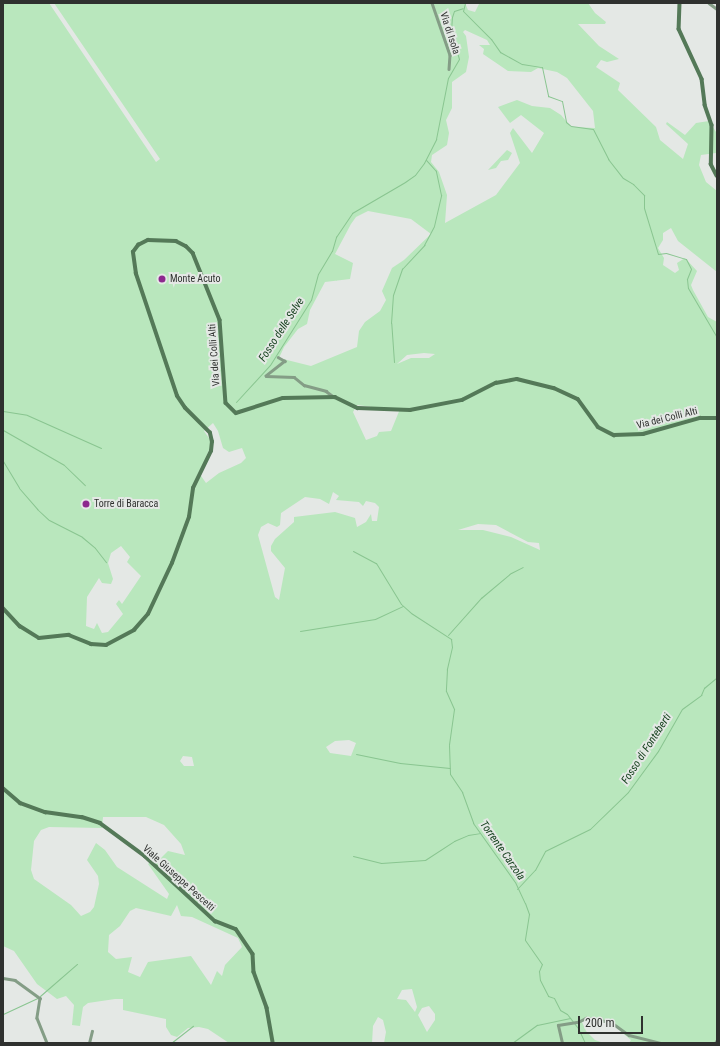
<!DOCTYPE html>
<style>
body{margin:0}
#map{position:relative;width:720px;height:1046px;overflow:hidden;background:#e4e8e5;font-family:"Roboto Condensed",sans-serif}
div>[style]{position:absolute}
.green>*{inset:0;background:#b9e7bd}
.stream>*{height:1px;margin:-0.5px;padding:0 0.5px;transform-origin:0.5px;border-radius:0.5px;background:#89c590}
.street>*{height:2.5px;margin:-1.25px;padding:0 1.25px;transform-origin:1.25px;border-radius:1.25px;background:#849d86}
.secondary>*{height:3.5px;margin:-1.75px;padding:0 1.75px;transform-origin:1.75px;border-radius:1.75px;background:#547958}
.dots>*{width:11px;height:11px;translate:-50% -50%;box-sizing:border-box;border:2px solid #e4e8e5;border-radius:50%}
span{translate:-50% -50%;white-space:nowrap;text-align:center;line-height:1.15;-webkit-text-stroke:4px #e4e8e5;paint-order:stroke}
.street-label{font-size:10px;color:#2f312f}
.poi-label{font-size:10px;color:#2f312f}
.left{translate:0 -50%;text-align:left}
.water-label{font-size:11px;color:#17421f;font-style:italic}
.frame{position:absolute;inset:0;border:4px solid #2f312f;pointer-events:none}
.scale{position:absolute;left:578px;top:1016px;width:65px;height:18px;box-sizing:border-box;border:2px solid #2f312f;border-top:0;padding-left:5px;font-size:12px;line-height:14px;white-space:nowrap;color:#2f312f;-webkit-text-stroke:3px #e4e8e5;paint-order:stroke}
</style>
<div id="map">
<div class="green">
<i style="clip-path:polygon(evenodd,3px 3px,49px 3px,156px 162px,160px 159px,54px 3px,465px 3px,468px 10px,475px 12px,479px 4px,588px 3px,595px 13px,606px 22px,605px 24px,578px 24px,599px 46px,619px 59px,607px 62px,601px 60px,596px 67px,620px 83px,618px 90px,656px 127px,660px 140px,683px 159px,688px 144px,666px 124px,667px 122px,685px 135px,696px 123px,709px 121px,716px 132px,716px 153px,701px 155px,699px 165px,706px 182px,717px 191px,717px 272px,678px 241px,671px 228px,663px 233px,663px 240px,658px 248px,664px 258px,663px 265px,675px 273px,679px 270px,677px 263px,685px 258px,697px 271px,691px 285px,693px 290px,708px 317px,717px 322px,717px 1043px,629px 1043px,631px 1040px,612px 1024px,587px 1019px,582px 1022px,586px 1031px,595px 1040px,604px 1043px,384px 1043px,386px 1032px,383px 1020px,378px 1017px,373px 1026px,372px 1043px,229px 1043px,208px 1029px,199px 1027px,188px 1028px,177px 1037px,171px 1035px,166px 1027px,166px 1019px,123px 1010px,123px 999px,115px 999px,88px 1003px,83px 1007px,80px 1026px,72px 1025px,74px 1005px,66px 996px,57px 999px,37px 984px,14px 951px,3px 946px,3px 3px,465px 30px,487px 40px,490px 45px,479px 45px,484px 49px,483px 54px,508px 71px,531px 72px,538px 68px,557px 72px,567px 78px,593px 111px,595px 128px,571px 127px,561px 115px,550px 108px,532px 106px,517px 100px,498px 107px,510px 123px,521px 115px,544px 133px,532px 153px,513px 128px,510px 133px,520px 163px,496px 195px,445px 223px,447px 195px,439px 172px,431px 162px,432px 155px,447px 145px,449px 133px,446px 120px,452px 108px,452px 82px,466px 72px,469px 57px,466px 36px,463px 32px,465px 30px,3px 3px,368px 211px,411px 219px,431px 234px,404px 260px,392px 268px,382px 291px,386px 300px,380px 311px,365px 322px,359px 331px,357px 347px,311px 366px,279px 358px,284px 347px,298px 329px,307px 324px,310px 310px,325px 282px,350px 279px,353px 263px,335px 254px,351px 224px,356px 217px,368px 211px,3px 3px,424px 353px,435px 354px,429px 358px,411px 358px,397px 364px,407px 355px,424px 353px,3px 3px,357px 405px,388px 409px,400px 409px,391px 431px,379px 432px,377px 436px,366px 440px,353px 412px,357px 405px,3px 3px,213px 423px,218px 431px,223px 448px,229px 452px,242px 448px,246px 458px,241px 463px,219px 473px,206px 483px,199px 473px,210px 448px,211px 441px,204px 431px,213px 423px,3px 3px,333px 492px,339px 496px,336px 500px,359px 502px,363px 506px,366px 501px,375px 503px,379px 507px,377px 521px,372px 521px,371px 514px,366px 522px,357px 527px,355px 518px,335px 512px,294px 517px,294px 522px,275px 539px,271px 546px,271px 551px,285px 568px,279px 600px,275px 597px,258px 535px,261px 527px,268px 523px,277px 527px,280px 525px,281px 513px,305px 497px,320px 499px,329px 504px,333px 492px,3px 3px,478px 524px,496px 525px,528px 542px,539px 543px,540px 550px,511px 537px,483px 530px,458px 530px,478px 524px,3px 3px,121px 546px,130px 557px,127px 562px,141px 576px,122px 604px,119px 600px,116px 604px,123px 614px,108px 632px,102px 633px,97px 623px,94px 629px,86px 626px,87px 597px,99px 578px,102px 583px,111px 584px,113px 579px,108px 563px,111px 553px,121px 546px,3px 3px,349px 740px,356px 743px,351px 756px,330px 753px,326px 747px,335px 741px,349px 740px,3px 3px,183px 756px,192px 757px,194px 766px,184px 766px,180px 761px,183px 756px,3px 3px,103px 817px,146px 817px,164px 825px,181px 844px,185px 855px,168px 851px,160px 859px,155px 858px,148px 864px,169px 894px,167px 899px,117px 867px,105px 850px,96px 843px,87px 860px,98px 876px,99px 884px,94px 907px,90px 912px,81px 916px,71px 905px,34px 879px,31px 870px,34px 841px,41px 830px,49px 827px,102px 828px,103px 817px,3px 3px,177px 905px,181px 916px,192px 917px,238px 938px,242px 947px,225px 965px,222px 976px,217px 971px,211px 985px,191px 956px,148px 962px,140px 977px,128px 972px,132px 957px,116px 959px,108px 952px,109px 935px,120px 926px,130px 911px,136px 908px,171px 916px,177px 905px,3px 3px,412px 989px,417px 1007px,415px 1012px,406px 1000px,397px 999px,402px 990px,412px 989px,3px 3px,429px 1006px,435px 1014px,435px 1020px,427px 1032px,418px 1015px,422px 1008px,429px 1006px)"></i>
<i style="clip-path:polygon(507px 150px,512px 153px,508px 160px,501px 161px,496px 168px,488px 170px)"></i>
</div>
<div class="stream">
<i style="left:465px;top:3px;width:8px;rotate:104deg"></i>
<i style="left:463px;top:11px;width:40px;rotate:45deg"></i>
<i style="left:491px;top:39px;width:16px;rotate:55deg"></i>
<i style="left:500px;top:52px;width:25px;rotate:29deg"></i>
<i style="left:522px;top:64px;width:20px;rotate:9deg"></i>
<i style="left:542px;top:67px;width:30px;rotate:78deg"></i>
<i style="left:548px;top:96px;width:15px;rotate:20deg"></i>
<i style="left:562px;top:101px;width:21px;rotate:79deg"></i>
<i style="left:566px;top:122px;width:6px;rotate:39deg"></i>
<i style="left:571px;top:126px;width:22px;rotate:8deg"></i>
<i style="left:593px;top:129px;width:34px;rotate:63deg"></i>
<i style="left:608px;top:159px;width:24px;rotate:52deg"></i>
<i style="left:623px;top:178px;width:12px;rotate:31deg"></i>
<i style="left:633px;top:184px;width:16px;rotate:45deg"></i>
<i style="left:644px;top:195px;width:13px;rotate:90deg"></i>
<i style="left:644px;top:208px;width:48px;rotate:73.1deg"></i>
<i style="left:658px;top:254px;width:8px;rotate:-7deg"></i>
<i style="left:666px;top:253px;width:21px;rotate:17deg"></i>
<i style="left:686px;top:259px;width:11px;rotate:63deg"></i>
<i style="left:691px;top:269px;width:11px;rotate:112deg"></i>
<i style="left:687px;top:279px;width:9px;rotate:84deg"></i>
<i style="left:688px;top:288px;width:56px;rotate:59.7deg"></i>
<i style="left:716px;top:336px;width:10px;rotate:84deg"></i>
<i style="left:394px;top:362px;width:39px;rotate:-94deg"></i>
<i style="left:391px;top:323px;width:28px;rotate:-86deg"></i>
<i style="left:393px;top:295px;width:28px;rotate:-71deg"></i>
<i style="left:402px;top:269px;width:33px;rotate:-47deg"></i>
<i style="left:424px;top:245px;width:21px;rotate:-62deg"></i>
<i style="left:434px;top:226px;width:32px;rotate:-77deg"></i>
<i style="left:441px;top:195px;width:25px;rotate:-102deg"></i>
<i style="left:436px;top:171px;width:15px;rotate:-132deg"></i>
<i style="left:236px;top:402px;width:50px;rotate:-47.4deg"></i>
<i style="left:270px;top:365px;width:77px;rotate:-57.8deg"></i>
<i style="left:311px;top:300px;width:27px;rotate:-75deg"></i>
<i style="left:318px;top:274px;width:27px;rotate:-59deg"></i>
<i style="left:332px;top:251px;width:15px;rotate:-74deg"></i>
<i style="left:336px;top:237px;width:29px;rotate:-56deg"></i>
<i style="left:352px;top:213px;width:61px;rotate:-30.3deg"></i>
<i style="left:405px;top:182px;width:12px;rotate:-35deg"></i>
<i style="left:415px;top:175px;width:15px;rotate:-53deg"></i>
<i style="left:424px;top:163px;width:27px;rotate:-63deg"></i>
<i style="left:436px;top:139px;width:62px;rotate:-78.9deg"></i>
<i style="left:448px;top:78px;width:22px;rotate:-60deg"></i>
<i style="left:459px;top:59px;width:29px;rotate:-106deg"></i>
<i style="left:451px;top:31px;width:14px;rotate:-86deg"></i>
<i style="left:452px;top:17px;width:6px;rotate:-72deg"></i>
<i style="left:454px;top:11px;width:9px;rotate:-18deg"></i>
<i style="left:3px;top:411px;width:24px;rotate:9deg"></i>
<i style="left:27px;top:415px;width:81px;rotate:24deg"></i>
<i style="left:3px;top:430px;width:70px;rotate:29.8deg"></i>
<i style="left:64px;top:465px;width:29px;rotate:44deg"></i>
<i style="left:3px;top:461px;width:31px;rotate:59deg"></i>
<i style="left:19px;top:488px;width:28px;rotate:49deg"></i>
<i style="left:37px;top:509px;width:16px;rotate:43deg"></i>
<i style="left:49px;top:520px;width:37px;rotate:27deg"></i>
<i style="left:82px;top:537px;width:17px;rotate:40deg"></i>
<i style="left:95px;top:548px;width:18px;rotate:52deg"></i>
<i style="left:353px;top:551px;width:26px;rotate:28deg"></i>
<i style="left:376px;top:563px;width:48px;rotate:58.6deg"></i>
<i style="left:401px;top:604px;width:13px;rotate:42deg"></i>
<i style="left:411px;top:613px;width:48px;rotate:33deg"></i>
<i style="left:451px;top:639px;width:8px;rotate:83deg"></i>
<i style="left:452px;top:647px;width:23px;rotate:103deg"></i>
<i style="left:447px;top:669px;width:22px;rotate:93deg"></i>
<i style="left:446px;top:691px;width:20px;rotate:66deg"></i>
<i style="left:454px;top:709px;width:36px;rotate:98deg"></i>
<i style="left:449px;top:745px;width:29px;rotate:88deg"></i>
<i style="left:450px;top:774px;width:22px;rotate:56deg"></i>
<i style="left:462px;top:792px;width:33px;rotate:70deg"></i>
<i style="left:473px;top:823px;width:72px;rotate:54.6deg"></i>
<i style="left:515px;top:882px;width:23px;rotate:65deg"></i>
<i style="left:525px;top:903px;width:12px;rotate:70deg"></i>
<i style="left:529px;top:914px;width:26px;rotate:99deg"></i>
<i style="left:525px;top:940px;width:29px;rotate:55deg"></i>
<i style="left:542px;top:964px;width:8px;rotate:113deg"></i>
<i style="left:539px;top:971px;width:9px;rotate:84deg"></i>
<i style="left:540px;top:980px;width:18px;rotate:63deg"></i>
<i style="left:548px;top:996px;width:6px;rotate:18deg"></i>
<i style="left:554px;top:998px;width:13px;rotate:63deg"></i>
<i style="left:560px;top:1010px;width:8px;rotate:30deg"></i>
<i style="left:567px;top:1014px;width:18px;rotate:52deg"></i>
<i style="left:578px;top:1028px;width:17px;rotate:65deg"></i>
<i style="left:300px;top:631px;width:76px;rotate:-9.1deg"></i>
<i style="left:375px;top:619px;width:31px;rotate:-25deg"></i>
<i style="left:448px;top:635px;width:50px;rotate:-48.3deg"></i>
<i style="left:481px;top:598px;width:39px;rotate:-40deg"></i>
<i style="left:511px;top:573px;width:13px;rotate:-27deg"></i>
<i style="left:356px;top:754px;width:45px;rotate:11.6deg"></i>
<i style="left:400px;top:763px;width:50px;rotate:5.7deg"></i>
<i style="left:353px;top:856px;width:29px;rotate:14deg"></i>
<i style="left:381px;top:863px;width:44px;rotate:-3.9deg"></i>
<i style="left:425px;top:860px;width:35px;rotate:-33deg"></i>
<i style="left:454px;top:841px;width:15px;rotate:-23deg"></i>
<i style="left:468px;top:835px;width:12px;rotate:-9deg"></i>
<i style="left:517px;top:889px;width:26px;rotate:-47deg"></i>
<i style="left:535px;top:870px;width:21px;rotate:-62deg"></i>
<i style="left:545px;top:851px;width:50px;rotate:-26.1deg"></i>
<i style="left:590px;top:829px;width:53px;rotate:-44.2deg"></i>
<i style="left:628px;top:792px;width:51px;rotate:-53.8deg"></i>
<i style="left:658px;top:751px;width:48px;rotate:-60.3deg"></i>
<i style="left:682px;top:709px;width:24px;rotate:-36deg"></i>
<i style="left:701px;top:695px;width:8px;rotate:-67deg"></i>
<i style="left:704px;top:688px;width:17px;rotate:-40deg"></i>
<i style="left:40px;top:996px;width:49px;rotate:-40.9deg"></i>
<i style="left:3px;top:1014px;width:38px;rotate:-25deg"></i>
<i style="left:171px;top:1043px;width:28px;rotate:-38deg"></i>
<i style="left:512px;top:1043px;width:31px;rotate:-36deg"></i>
<i style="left:537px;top:1025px;width:34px;rotate:-12deg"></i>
</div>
<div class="street">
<i style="left:432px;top:3px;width:55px;rotate:70.9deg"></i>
<i style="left:450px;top:55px;width:14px;rotate:94deg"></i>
<i style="left:709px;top:3px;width:10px;rotate:37deg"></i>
<i style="left:278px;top:357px;width:8px;rotate:30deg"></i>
<i style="left:285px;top:361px;width:24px;rotate:142deg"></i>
<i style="left:266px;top:376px;width:28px;rotate:2deg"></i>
<i style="left:294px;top:377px;width:13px;rotate:39deg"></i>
<i style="left:304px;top:385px;width:23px;rotate:15deg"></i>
<i style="left:326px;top:391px;width:10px;rotate:37deg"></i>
<i style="left:3px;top:978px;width:12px;rotate:9deg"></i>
<i style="left:15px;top:980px;width:31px;rotate:36deg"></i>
<i style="left:40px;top:998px;width:20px;rotate:99deg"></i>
<i style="left:37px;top:1018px;width:27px;rotate:68deg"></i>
<i style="left:89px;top:1043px;width:12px;rotate:-76deg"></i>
<i style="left:562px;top:1043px;width:18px;rotate:-103deg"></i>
<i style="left:558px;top:1025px;width:20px;rotate:-9deg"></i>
<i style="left:578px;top:1022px;width:9px;rotate:-27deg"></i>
<i style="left:586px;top:1018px;width:25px;rotate:9deg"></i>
<i style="left:611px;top:1022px;width:22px;rotate:36deg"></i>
<i style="left:629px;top:1035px;width:32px;rotate:14deg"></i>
<i style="left:715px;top:1043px;width:4px;rotate:-56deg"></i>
</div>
<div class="secondary">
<i style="left:680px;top:3px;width:26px;rotate:92deg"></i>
<i style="left:679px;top:29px;width:55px;rotate:65.3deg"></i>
<i style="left:702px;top:79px;width:26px;rotate:83deg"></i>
<i style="left:705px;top:105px;width:21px;rotate:71deg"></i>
<i style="left:712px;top:125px;width:39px;rotate:91deg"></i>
<i style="left:711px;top:164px;width:13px;rotate:63deg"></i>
<i style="left:3px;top:608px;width:25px;rotate:47deg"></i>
<i style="left:20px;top:626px;width:22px;rotate:32deg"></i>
<i style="left:39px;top:638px;width:30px;rotate:-6deg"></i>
<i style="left:69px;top:635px;width:24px;rotate:22deg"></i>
<i style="left:91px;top:644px;width:15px;rotate:4deg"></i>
<i style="left:106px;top:645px;width:32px;rotate:-28deg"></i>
<i style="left:134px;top:630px;width:21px;rotate:-49deg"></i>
<i style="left:148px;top:614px;width:56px;rotate:-64.8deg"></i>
<i style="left:172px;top:563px;width:49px;rotate:-69.7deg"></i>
<i style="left:189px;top:517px;width:29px;rotate:-82deg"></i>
<i style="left:193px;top:488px;width:41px;rotate:-64.1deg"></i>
<i style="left:211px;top:451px;width:9px;rotate:-84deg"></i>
<i style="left:212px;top:442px;width:9px;rotate:-103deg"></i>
<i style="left:210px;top:433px;width:35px;rotate:-135deg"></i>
<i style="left:185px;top:408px;width:14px;rotate:-124deg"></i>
<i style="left:177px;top:396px;width:129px;rotate:-108.6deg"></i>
<i style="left:136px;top:274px;width:22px;rotate:-98deg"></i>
<i style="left:133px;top:252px;width:9px;rotate:-54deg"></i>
<i style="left:138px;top:245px;width:11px;rotate:-27deg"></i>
<i style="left:148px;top:240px;width:28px;rotate:2deg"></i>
<i style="left:176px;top:241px;width:11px;rotate:27deg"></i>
<i style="left:186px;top:246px;width:10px;rotate:45deg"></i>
<i style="left:193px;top:253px;width:72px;rotate:68.1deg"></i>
<i style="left:220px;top:320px;width:83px;rotate:85.9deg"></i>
<i style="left:226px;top:403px;width:14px;rotate:45deg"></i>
<i style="left:236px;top:413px;width:49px;rotate:-17.7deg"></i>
<i style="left:283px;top:398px;width:52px;rotate:-1.1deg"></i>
<i style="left:335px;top:397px;width:25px;rotate:26deg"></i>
<i style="left:358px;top:408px;width:52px;rotate:2.2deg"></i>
<i style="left:410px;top:410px;width:53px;rotate:-10.9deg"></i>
<i style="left:462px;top:400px;width:38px;rotate:-27deg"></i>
<i style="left:496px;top:383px;width:21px;rotate:-11deg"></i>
<i style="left:517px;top:379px;width:38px;rotate:14deg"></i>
<i style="left:554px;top:388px;width:26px;rotate:25deg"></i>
<i style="left:578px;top:399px;width:34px;rotate:54deg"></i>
<i style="left:598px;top:427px;width:18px;rotate:27deg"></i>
<i style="left:614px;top:435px;width:29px;rotate:-2deg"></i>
<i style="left:643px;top:434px;width:59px;rotate:-15.7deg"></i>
<i style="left:700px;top:418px;width:17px"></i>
<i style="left:3px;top:788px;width:23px;rotate:41deg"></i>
<i style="left:20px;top:803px;width:27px;rotate:20deg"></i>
<i style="left:45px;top:812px;width:37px;rotate:8deg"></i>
<i style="left:82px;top:817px;width:19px;rotate:18deg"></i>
<i style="left:100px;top:823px;width:56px;rotate:36.3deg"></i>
<i style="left:145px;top:856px;width:96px;rotate:42.9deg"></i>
<i style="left:215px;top:921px;width:22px;rotate:21deg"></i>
<i style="left:236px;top:929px;width:30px;rotate:56deg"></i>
<i style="left:253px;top:954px;width:18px;rotate:87deg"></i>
<i style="left:254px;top:972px;width:38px;rotate:70deg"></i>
<i style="left:267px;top:1008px;width:36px;rotate:80deg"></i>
</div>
<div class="dots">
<i style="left:162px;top:279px;background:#8d288e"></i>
<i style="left:86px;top:504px;background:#8d288e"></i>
</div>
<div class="street-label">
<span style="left:450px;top:33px;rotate:72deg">Via di Isola</span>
<span style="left:214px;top:355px;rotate:-94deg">Via dei Colli Alti</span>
<span style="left:667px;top:418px;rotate:-14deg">Via dei Colli Alti</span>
<span style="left:179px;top:878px;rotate:42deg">Viale Giuseppe Pescetti</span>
</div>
<div class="poi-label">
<span class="left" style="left:170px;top:279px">Monte Acuto</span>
<span class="left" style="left:94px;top:504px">Torre di Baracca</span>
</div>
<div class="water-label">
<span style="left:282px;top:330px;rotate:-57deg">Fosso delle Selve</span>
<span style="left:647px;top:749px;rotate:-57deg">Fosso di Fonteberti</span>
<span style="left:502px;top:851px;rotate:55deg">Torrente Carzola</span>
</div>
<div class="frame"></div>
<div class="scale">200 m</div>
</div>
